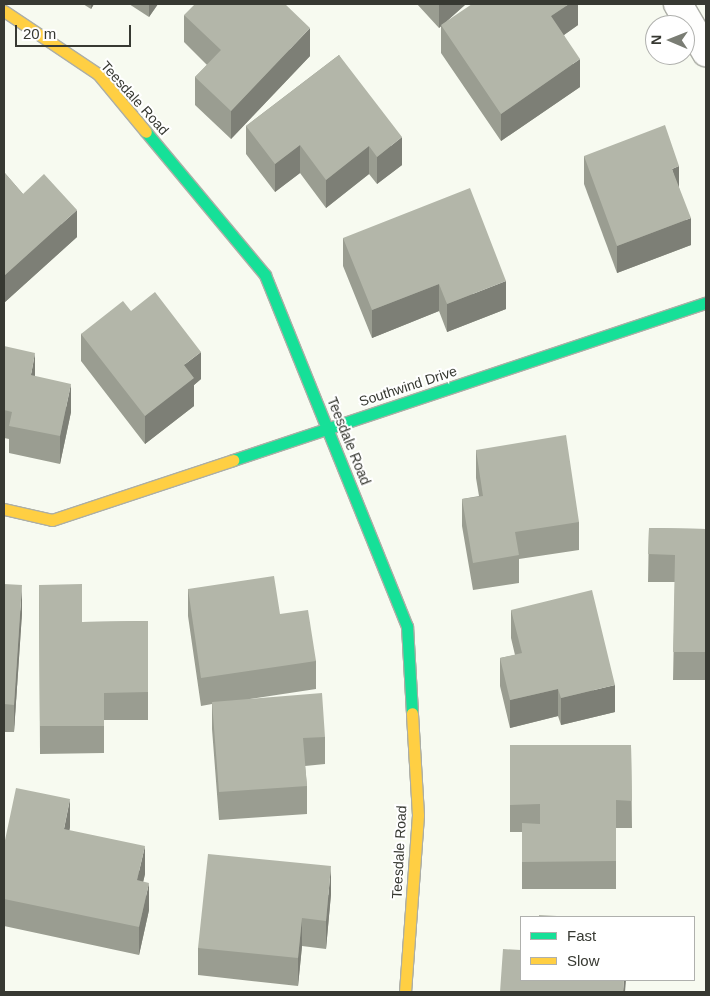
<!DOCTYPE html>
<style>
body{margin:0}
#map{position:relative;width:710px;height:996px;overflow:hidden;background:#f7faf0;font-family:Arial,sans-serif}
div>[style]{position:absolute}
.roads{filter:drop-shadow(1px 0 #acaea6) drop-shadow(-1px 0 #acaea6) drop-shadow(0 1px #acaea6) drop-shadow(0 -1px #acaea6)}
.street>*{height:28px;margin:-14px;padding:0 14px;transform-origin:14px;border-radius:14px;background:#fefefd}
.fast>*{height:11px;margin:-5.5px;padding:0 5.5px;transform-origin:5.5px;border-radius:5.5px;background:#16e098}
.slow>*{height:11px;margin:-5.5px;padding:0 5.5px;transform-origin:5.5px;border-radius:5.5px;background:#ffcf43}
.wall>*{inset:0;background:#9a9d91}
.shaded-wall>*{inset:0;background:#7d7f76}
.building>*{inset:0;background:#b3b6a9}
span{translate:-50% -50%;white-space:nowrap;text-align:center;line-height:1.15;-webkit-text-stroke:4px #fff;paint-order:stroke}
.street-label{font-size:14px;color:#373932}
.frame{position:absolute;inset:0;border:5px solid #373932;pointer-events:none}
.legend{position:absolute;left:520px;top:916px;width:175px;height:65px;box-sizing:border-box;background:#fff;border:1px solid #afb0ad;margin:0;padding:6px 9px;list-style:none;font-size:15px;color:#373932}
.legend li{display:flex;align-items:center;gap:10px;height:25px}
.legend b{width:25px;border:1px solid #afb0ad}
.north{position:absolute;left:645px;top:15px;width:50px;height:50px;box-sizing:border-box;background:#fff;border:1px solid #afb0ad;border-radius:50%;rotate:271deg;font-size:14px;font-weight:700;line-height:20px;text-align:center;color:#373932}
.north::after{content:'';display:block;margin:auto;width:18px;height:22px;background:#7a7d74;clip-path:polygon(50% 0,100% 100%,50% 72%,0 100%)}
.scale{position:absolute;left:15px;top:25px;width:116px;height:22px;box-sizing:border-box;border:2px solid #373932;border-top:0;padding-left:6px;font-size:15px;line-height:18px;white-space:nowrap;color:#373932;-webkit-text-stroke:4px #fff;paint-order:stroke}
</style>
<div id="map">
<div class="roads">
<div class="street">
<i style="left:678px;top:4px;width:56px;rotate:59.7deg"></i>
</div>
<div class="fast">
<i style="left:146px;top:132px;width:186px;rotate:50.2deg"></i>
<i style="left:265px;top:275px;width:379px;rotate:68deg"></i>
<i style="left:407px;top:626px;width:87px;rotate:86.7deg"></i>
<i style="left:233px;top:460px;width:498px;rotate:-18.4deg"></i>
</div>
<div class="slow">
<i style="left:4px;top:11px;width:113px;rotate:33.8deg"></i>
<i style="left:98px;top:74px;width:75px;rotate:50.4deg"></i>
<i style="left:4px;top:509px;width:49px;rotate:12.9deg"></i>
<i style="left:52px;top:520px;width:191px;rotate:-18.3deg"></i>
<i style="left:405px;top:992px;width:177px;rotate:-85.8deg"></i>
<i style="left:418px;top:815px;width:102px;rotate:-93.4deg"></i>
</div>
</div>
<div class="wall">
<i style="clip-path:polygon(83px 4px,94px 4px,91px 9px)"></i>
<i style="clip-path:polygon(129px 4px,158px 4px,149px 17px)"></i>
<i style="clip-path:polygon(417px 4px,466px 4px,447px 21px,578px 4px,578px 25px,564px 35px,580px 87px,501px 141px,441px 53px,441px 26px,439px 28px)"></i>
<i style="clip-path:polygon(184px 15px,310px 56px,231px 139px,195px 105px,195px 77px,207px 65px,184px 42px)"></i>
<i style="clip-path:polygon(339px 55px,402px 165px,377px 184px,369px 174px,326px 208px,300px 173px,275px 192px,246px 154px,246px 126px)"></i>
<i style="clip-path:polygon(584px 156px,679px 188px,691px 245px,617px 273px,584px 184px)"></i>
<i style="clip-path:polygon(4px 172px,23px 194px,77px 237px,5px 302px,4px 301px)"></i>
<i style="clip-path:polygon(343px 238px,506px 309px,447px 332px,439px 311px,372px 338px,343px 266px)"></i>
<i style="clip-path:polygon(131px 311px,201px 379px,194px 385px,194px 406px,145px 444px,81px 361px,81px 334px)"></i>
<i style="clip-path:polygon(4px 346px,71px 412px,60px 464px,9px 453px,9px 439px,4px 438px)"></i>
<i style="clip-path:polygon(476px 450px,579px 522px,579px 550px,519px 559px,519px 583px,473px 590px,462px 526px,462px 499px,479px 496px,476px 478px)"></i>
<i style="clip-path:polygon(649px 528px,706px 529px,706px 664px,705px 680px,673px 680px,675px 582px,648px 582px)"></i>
<i style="clip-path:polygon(4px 584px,22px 613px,14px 732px,4px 732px)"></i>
<i style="clip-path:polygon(39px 585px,82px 622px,148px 621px,148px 720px,104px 720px,104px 753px,40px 754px)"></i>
<i style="clip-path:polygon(188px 589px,280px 614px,316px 661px,316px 689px,250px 699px,325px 737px,325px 764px,305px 766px,307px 786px,307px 814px,219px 820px,212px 729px,212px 704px,201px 706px,188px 616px)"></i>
<i style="clip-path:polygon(511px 610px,615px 712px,561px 725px,558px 716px,510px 728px,500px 686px,500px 658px,515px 655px,511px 638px)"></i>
<i style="clip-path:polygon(510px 745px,631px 745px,632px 828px,616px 828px,616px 889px,522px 889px,522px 832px,510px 832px)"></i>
<i style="clip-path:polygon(70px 827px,69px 831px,145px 874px,143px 882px,149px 910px,139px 955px,4px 926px,4px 845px)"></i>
<i style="clip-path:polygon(331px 894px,326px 949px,302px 946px,298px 986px,198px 975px,198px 948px)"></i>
</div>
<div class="shaded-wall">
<i style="clip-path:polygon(91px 4px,94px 4px,91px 9px)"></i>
<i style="clip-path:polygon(149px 4px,158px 4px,149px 17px)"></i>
<i style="clip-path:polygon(439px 4px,466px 4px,439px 28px)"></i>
<i style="clip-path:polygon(569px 4px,578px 4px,578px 25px,551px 44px,551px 16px)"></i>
<i style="clip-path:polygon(310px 28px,310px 56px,231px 139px,231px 111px)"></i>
<i style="clip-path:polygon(580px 59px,580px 87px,501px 141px,501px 114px)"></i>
<i style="clip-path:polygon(402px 137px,402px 165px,377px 184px,377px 157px)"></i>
<i style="clip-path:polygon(300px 145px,300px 173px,275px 192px,275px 164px)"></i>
<i style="clip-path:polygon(369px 146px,369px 174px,326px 208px,326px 180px)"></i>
<i style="clip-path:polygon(679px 166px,679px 194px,672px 169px)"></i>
<i style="clip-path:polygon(77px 210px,77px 237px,5px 302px,5px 275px)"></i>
<i style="clip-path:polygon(691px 218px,691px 245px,617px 273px,617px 246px)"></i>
<i style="clip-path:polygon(506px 281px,506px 309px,447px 332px,447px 304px)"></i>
<i style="clip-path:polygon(439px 284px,439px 311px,372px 338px,372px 310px)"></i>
<i style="clip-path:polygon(201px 352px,201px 379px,194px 385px,194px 406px,145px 444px,145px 416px,184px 365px)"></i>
<i style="clip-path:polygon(35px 353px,35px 381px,31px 375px)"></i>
<i style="clip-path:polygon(71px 384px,71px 412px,60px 464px,60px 436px)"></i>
<i style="clip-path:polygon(22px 585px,22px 613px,14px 732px,14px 705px)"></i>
<i style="clip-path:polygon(706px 636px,706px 664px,705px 680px,705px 652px)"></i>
<i style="clip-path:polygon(615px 685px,615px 712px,561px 725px,561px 698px)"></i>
<i style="clip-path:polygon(558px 689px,558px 716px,510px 728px,510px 700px)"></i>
<i style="clip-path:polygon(70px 799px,70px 827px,64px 857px,64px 829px)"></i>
<i style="clip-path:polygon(145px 846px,145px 874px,137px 908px,137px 880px)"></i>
<i style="clip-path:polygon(331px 866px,331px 894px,326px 949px,326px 921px)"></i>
<i style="clip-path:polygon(149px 883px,149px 910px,139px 955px,139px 927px)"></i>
<i style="clip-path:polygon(302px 918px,302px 946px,298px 986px,298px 958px)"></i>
<i style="clip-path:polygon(624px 980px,626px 980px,625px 992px,623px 992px)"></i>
</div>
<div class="building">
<i style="clip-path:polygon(195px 4px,285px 4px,310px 28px,231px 111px,195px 77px,221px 50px,184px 15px)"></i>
<i style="clip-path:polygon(472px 4px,569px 4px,551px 16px,580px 59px,501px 114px,441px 25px)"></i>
<i style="clip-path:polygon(339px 55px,402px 137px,377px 157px,369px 146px,326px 180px,300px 145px,275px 164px,246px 126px)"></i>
<i style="clip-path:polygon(665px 125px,679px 166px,672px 169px,691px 218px,617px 246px,584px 156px)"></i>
<i style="clip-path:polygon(4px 172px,23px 194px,44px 174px,77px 210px,5px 275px,4px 273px)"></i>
<i style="clip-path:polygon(470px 188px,506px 281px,447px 304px,439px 284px,372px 310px,343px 238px)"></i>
<i style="clip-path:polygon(155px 292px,201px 352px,184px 365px,194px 378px,145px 416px,81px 334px,123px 301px,131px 311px)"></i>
<i style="clip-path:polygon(4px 346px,35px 353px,31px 375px,71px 384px,60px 436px,9px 426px,12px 412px,4px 410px)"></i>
<i style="clip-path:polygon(566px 435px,579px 522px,515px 532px,519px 555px,473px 563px,462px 499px,483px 496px,476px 450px)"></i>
<i style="clip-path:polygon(649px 528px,706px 529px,706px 636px,705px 652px,673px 652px,675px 555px,648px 554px)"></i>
<i style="clip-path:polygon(274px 576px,280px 614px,308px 610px,316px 661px,201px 678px,188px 589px)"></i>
<i style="clip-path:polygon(4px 584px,22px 585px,14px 705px,4px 704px)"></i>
<i style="clip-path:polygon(82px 584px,82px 622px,148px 621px,148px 692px,104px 693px,104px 726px,40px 726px,39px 585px)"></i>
<i style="clip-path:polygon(592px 590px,615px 685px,561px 698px,558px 689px,510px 700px,500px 658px,522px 653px,511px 610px)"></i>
<i style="clip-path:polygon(322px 693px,325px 737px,303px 738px,307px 786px,219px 792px,212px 702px)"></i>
<i style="clip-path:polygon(510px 745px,631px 745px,632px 801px,616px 800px,616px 861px,522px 862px,522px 823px,540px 824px,540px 804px,510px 805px)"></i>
<i style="clip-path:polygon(16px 788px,70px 799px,64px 829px,145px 846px,137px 880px,149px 883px,139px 927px,4px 899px,4px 845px)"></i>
<i style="clip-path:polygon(208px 854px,331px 866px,326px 921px,302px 918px,298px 958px,198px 948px)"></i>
<i style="clip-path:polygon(539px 915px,575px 917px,539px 917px)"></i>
<i style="clip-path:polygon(503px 949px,521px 950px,521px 980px,624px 980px,623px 992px,500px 992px)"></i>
</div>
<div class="street-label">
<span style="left:135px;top:98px;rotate:48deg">Teesdale Road</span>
<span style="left:408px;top:386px;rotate:-18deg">Southwind Drive</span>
<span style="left:349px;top:441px;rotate:68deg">Teesdale Road</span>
<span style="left:399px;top:852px;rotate:-87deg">Teesdale Road</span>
</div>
<div class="frame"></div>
<ul class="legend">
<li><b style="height:6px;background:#16e098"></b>Fast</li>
<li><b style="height:6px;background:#ffcf43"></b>Slow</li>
</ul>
<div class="north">N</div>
<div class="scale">20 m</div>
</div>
